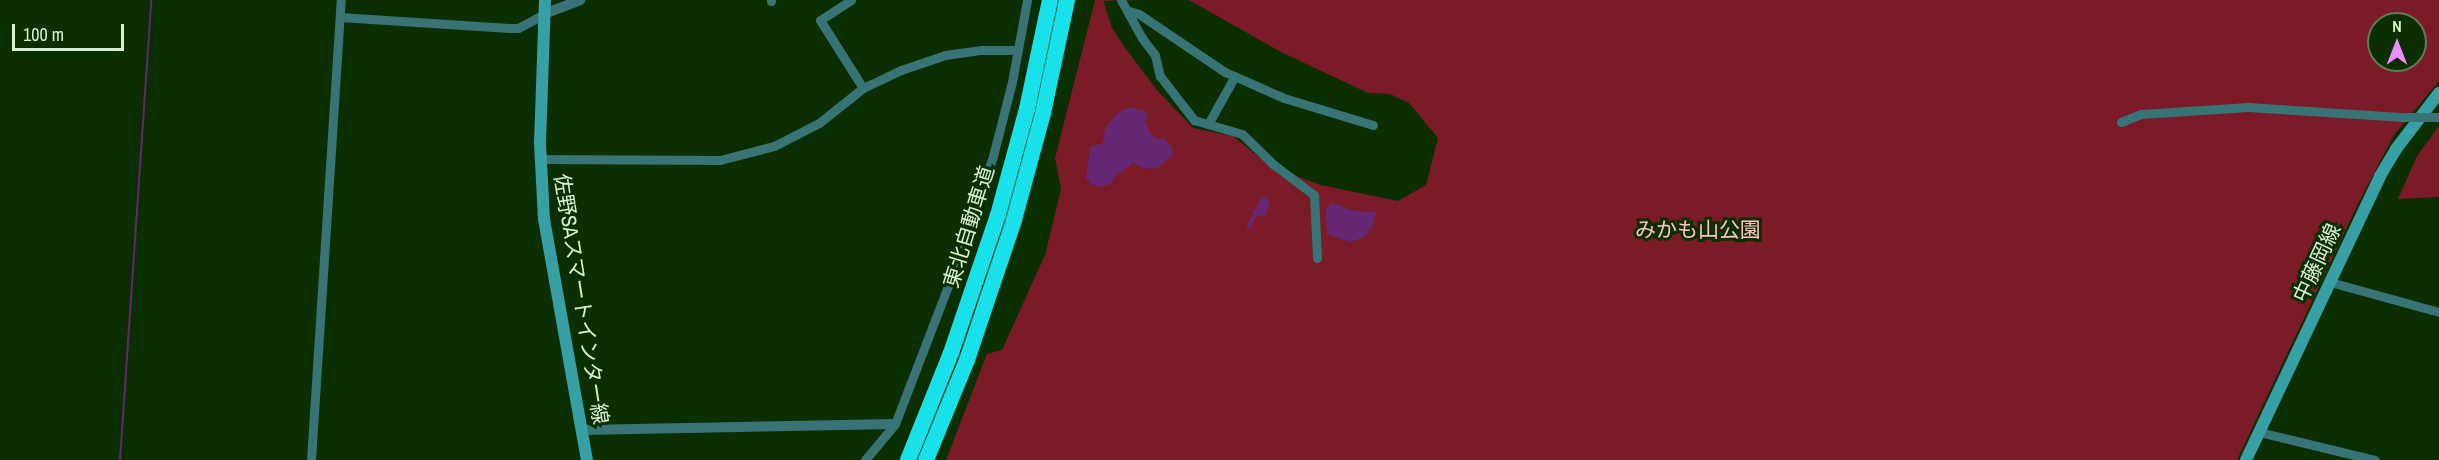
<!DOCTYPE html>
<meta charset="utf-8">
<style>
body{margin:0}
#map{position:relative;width:2439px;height:460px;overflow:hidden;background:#0c2e03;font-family:"Archivo Narrow","Noto Sans JP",sans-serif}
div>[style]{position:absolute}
.green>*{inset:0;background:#7a1b27}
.water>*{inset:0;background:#652674}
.stream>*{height:2px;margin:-1px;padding:0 1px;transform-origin:1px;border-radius:1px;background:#652674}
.minor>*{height:9px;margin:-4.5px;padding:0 4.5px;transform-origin:4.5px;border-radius:4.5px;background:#387376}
.tertiary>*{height:10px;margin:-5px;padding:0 5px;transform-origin:5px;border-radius:5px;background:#387376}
.secondary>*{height:12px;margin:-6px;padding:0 6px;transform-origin:6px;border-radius:6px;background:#37a0a4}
.motorway>*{height:16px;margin:-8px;padding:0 8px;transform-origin:8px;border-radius:8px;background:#19e1e9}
.minor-bridge>*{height:9px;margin:-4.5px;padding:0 4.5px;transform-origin:4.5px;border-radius:4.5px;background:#387376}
span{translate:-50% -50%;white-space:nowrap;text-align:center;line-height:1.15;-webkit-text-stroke:6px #0c2e03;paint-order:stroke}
.street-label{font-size:21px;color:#d8f1d1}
.park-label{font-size:21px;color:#fcc1c1}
.north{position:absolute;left:2367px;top:12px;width:60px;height:60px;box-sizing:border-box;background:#0c2e03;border:2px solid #5e7c55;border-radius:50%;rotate:0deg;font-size:16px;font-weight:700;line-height:24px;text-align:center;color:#d8f1d1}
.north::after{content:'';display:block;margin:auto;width:21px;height:27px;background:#e88eff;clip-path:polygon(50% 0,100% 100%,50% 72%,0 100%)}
.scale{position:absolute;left:12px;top:24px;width:112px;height:27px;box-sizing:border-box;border:3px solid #d8f1d1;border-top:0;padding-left:8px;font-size:18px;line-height:21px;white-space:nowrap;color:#d8f1d1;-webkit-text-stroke:4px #0c2e03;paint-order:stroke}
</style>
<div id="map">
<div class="green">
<i style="clip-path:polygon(evenodd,1095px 0,1103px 0,1112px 28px,1126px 49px,1157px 90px,1193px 128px,1233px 136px,1271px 167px,1321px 185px,1398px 201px,1426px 185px,1438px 138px,1409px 103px,1390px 94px,1368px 93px,1281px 52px,1189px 0,2439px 0,2439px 81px,2394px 135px,2358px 204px,2237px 460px,946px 460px,987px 354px,1002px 350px,1045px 255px,1061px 189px,1055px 158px,1095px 0,2379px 24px,2415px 24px,2415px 60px,2379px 60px,2379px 24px)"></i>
<i style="clip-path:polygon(2439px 126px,2439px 197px,2398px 199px,2417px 156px)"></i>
</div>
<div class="water">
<i style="clip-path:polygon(1130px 107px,1145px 111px,1148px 115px,1145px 121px,1150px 133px,1157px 139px,1165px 139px,1172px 147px,1173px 155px,1158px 168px,1146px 169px,1133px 163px,1116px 176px,1111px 184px,1100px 187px,1091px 184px,1086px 178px,1090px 147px,1103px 143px,1105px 128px,1118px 113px)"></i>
<i style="clip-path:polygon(1261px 197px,1266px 197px,1270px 202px,1265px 217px,1256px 215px,1251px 228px,1247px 228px,1247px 223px,1254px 214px,1252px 211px,1256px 209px)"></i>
<i style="clip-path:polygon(1332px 203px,1354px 211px,1376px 212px,1373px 225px,1364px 237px,1350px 242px,1327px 234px,1326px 208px)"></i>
</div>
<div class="stream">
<i style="left:120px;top:460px;width:461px;rotate:-86.1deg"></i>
</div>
<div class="minor">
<i style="left:771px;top:0;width:1px;rotate:90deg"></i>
<i style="left:851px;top:0;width:37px;rotate:147deg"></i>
<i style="left:820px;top:20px;width:80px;rotate:57.7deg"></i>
<i style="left:863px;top:88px;width:42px;rotate:-25.3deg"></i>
<i style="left:901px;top:70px;width:46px;rotate:-18.8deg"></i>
<i style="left:945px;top:55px;width:37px;rotate:-8deg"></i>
<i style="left:982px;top:50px;width:36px"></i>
<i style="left:1121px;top:0;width:43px;rotate:61.1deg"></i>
<i style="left:1142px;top:38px;width:21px;rotate:53deg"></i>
<i style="left:1155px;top:55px;width:22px;rotate:77deg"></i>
<i style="left:1160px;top:76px;width:56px;rotate:52.3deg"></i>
<i style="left:1194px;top:120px;width:50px;rotate:16.3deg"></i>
<i style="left:1242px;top:134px;width:43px;rotate:44.1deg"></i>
<i style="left:1273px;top:164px;width:51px;rotate:37.1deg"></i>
<i style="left:1314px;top:195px;width:63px;rotate:87.3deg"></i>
<i style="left:1129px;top:11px;width:10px;rotate:17deg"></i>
<i style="left:1139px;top:14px;width:104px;rotate:34deg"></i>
<i style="left:1225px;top:72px;width:64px;rotate:23.8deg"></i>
<i style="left:1284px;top:98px;width:93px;rotate:16.9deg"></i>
<i style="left:340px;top:17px;width:169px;rotate:3.7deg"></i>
<i style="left:509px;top:28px;width:9px"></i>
<i style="left:518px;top:28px;width:30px;rotate:-28deg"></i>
<i style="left:2121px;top:122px;width:22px;rotate:-22deg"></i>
<i style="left:2141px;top:114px;width:107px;rotate:-3.7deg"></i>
<i style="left:2248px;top:107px;width:153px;rotate:3.7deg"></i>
<i style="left:1208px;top:124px;width:55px;rotate:-60.6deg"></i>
<i style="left:540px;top:159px;width:180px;rotate:0.3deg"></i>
<i style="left:720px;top:160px;width:56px;rotate:-14.5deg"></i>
<i style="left:774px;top:146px;width:51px;rotate:-27.1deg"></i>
<i style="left:819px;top:123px;width:56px;rotate:-38.5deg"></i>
<i style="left:2330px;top:282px;width:113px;rotate:15.4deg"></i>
<i style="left:2259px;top:432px;width:119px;rotate:13.6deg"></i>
<i style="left:311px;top:460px;width:461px;rotate:-86.3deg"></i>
<i style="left:865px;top:460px;width:47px;rotate:-50.2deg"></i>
<i style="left:895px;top:424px;width:162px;rotate:-69deg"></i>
<i style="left:953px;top:273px;width:124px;rotate:-71.1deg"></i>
<i style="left:993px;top:156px;width:76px;rotate:-75.6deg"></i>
<i style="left:1012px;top:82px;width:83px;rotate:-79.6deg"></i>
</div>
<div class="tertiary">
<i style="left:544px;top:14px;width:39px;rotate:-21deg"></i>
<i style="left:582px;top:430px;width:313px;rotate:-1.1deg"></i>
</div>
<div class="secondary">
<i style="left:545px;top:0;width:143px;rotate:92deg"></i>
<i style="left:540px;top:143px;width:76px;rotate:87deg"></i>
<i style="left:544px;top:219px;width:245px;rotate:79.9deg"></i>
<i style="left:2246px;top:460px;width:314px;rotate:-64.7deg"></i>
<i style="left:2380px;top:176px;width:31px;rotate:-59deg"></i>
<i style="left:2396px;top:149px;width:71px;rotate:-52.5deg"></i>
</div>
<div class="motorway">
<i style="left:908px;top:460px;width:115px;rotate:-68.1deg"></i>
<i style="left:951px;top:353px;width:146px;rotate:-71.2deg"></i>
<i style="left:998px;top:215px;width:110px;rotate:-74.7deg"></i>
<i style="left:1027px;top:109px;width:111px;rotate:-78.1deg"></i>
<i style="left:926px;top:460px;width:108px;rotate:-67.7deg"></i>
<i style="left:967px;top:360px;width:148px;rotate:-71.4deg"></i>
<i style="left:1014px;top:220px;width:111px;rotate:-74.8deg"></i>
<i style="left:1043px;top:113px;width:116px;rotate:-78deg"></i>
</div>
<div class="minor-bridge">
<i style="left:2401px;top:117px;width:38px"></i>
</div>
<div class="street-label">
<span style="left:969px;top:227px;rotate:-73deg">東北自動車道</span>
<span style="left:2317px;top:263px;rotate:-65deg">中藤岡線</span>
<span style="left:581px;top:299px;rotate:81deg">佐野SAスマートインター線</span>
</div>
<div class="park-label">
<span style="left:1698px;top:230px">みかも山公園</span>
</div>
<div class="north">N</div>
<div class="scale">100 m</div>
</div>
